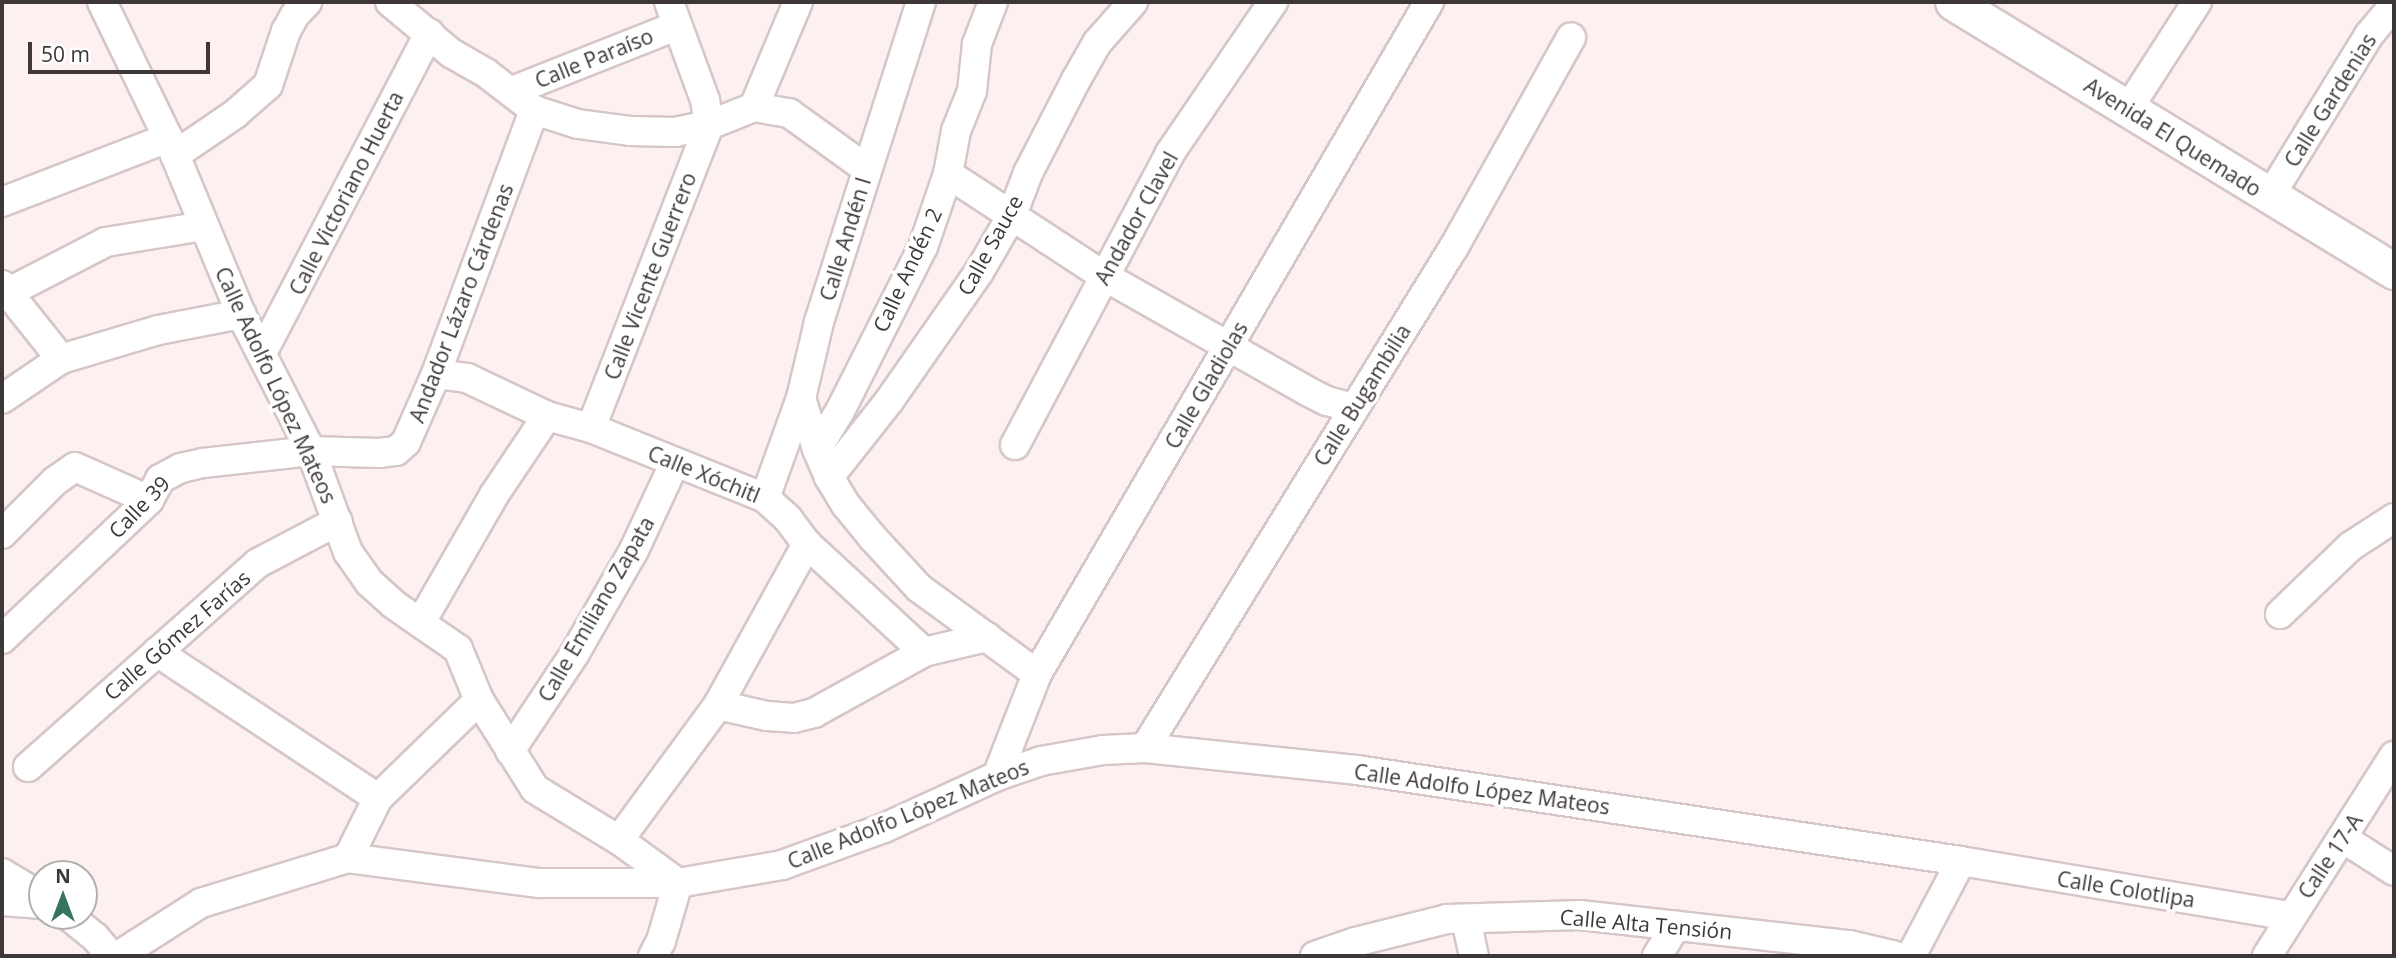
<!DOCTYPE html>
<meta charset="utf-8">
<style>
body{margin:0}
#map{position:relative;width:2396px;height:958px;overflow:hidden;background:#fdf0f1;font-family:"Open Sans",sans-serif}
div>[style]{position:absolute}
.roads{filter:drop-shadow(2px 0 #d6c6c7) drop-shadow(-2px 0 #d6c6c7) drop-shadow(0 2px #d6c6c7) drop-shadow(0 -2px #d6c6c7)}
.minor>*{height:28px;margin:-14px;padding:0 14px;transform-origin:14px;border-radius:14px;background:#fff}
.major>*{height:35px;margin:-17.5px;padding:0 17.5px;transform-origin:17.5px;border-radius:17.5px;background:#fff}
span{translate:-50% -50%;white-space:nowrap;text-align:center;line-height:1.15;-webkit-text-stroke:7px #fff;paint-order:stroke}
.street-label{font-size:21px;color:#3e3738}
.frame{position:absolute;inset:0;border:4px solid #3e3738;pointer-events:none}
.north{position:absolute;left:28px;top:860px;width:70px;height:70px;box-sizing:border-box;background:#fff;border:2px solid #b2afaf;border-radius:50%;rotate:0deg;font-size:19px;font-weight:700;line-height:28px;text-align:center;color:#3e3738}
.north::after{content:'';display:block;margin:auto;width:24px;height:32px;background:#377460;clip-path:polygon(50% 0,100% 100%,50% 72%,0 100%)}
.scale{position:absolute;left:28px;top:42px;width:182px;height:32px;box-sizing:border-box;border:4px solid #3e3738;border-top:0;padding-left:9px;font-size:21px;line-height:24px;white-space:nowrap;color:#3e3738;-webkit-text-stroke:5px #fff;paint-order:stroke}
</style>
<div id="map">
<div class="roads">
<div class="minor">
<i style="left:102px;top:2px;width:151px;rotate:64.1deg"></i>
<i style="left:168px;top:138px;width:191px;rotate:67.5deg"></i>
<i style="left:241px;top:314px;width:154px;rotate:62.9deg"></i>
<i style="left:311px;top:451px;width:108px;rotate:69.9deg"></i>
<i style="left:348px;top:552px;width:38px;rotate:55deg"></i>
<i style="left:370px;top:583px;width:31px;rotate:42deg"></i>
<i style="left:393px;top:604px;width:79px;rotate:34.7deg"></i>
<i style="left:458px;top:649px;width:55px;rotate:67.6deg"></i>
<i style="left:479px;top:700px;width:105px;rotate:57.8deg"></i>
<i style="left:535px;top:789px;width:98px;rotate:31.3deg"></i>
<i style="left:619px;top:840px;width:73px;rotate:36.1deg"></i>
<i style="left:390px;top:2px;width:80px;rotate:39.9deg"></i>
<i style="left:451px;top:53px;width:40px;rotate:29.7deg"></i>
<i style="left:486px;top:73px;width:61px;rotate:37.6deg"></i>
<i style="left:534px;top:110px;width:46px;rotate:17.7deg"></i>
<i style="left:578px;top:124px;width:52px;rotate:7.7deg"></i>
<i style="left:630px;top:131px;width:45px;rotate:1.3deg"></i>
<i style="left:675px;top:132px;width:35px;rotate:-12deg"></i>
<i style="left:709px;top:125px;width:48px;rotate:-21.8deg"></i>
<i style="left:754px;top:107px;width:114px;rotate:-67.3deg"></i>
<i style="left:921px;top:2px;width:336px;rotate:107.7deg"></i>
<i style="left:819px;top:322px;width:78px;rotate:103.3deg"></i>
<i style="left:801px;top:398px;width:53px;rotate:72.6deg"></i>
<i style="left:817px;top:449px;width:30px;rotate:67deg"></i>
<i style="left:829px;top:477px;width:33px;rotate:59deg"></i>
<i style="left:846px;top:505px;width:43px;rotate:50.7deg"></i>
<i style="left:873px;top:538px;width:68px;rotate:47.4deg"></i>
<i style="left:919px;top:588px;width:146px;rotate:36.1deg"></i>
<i style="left:512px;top:91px;width:176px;rotate:-21.6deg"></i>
<i style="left:754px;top:107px;width:36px;rotate:10deg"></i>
<i style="left:789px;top:113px;width:96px;rotate:35.7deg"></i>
<i style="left:2128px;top:109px;width:127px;rotate:-57.2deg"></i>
<i style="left:175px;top:155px;width:73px;rotate:-34.3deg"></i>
<i style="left:235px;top:114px;width:44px;rotate:-41.3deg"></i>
<i style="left:268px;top:85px;width:57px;rotate:-71.6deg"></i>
<i style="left:286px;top:31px;width:18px;rotate:-61deg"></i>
<i style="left:295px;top:15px;width:18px;rotate:-47deg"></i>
<i style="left:948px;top:174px;width:186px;rotate:33.2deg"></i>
<i style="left:1104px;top:276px;width:233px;rotate:29.5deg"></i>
<i style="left:1307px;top:391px;width:22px;rotate:27deg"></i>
<i style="left:1327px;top:401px;width:28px;rotate:15deg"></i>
<i style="left:2270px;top:196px;width:189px;rotate:-58.4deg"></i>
<i style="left:2369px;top:35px;width:39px;rotate:-50deg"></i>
<i style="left:2px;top:202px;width:178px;rotate:-21.1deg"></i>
<i style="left:2px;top:285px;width:95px;rotate:51.4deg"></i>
<i style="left:9px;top:292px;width:109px;rotate:-27.3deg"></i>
<i style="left:106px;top:242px;width:99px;rotate:-9.3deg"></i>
<i style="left:262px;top:353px;width:361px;rotate:-62.4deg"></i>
<i style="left:436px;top:374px;width:31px;rotate:7deg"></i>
<i style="left:467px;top:378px;width:89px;rotate:25.4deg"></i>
<i style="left:547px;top:416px;width:46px;rotate:15.3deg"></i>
<i style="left:591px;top:428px;width:188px;rotate:21.9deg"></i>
<i style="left:765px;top:498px;width:31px;rotate:42deg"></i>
<i style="left:788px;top:519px;width:31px;rotate:53deg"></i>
<i style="left:807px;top:544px;width:159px;rotate:42.7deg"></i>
<i style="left:2px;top:399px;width:71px;rotate:-34.1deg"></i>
<i style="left:61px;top:359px;width:101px;rotate:-16.6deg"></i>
<i style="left:158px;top:330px;width:85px;rotate:-10.9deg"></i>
<i style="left:591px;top:428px;width:325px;rotate:-68.7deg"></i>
<i style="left:709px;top:125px;width:25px;rotate:-99deg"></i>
<i style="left:705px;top:100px;width:104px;rotate:-110.2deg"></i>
<i style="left:1015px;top:445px;width:331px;rotate:-62deg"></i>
<i style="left:1170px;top:153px;width:183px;rotate:-55.7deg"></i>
<i style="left:817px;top:449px;width:44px;rotate:-58.8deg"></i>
<i style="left:840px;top:411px;width:184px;rotate:-63.2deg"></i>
<i style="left:923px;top:247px;width:77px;rotate:-71.1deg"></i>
<i style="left:948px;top:174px;width:44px;rotate:-79.5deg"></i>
<i style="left:956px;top:131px;width:43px;rotate:-68.2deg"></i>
<i style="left:972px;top:91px;width:47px;rotate:-83.9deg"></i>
<i style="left:977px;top:44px;width:45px;rotate:-69.1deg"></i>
<i style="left:829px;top:477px;width:97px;rotate:-51.7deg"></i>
<i style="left:889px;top:401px;width:157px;rotate:-55.1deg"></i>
<i style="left:979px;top:272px;width:66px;rotate:-59.9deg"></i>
<i style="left:1012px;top:215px;width:45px;rotate:-69.1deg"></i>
<i style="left:1028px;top:173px;width:105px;rotate:-62.7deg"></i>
<i style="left:1076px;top:80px;width:43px;rotate:-60.4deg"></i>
<i style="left:1097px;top:43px;width:55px;rotate:-48.7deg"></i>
<i style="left:765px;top:498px;width:106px;rotate:-70.2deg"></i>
<i style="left:2px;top:534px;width:75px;rotate:-45deg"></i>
<i style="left:55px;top:481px;width:24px;rotate:-35deg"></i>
<i style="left:75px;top:467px;width:81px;rotate:24deg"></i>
<i style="left:2280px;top:614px;width:98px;rotate:-43.8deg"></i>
<i style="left:2351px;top:546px;width:51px;rotate:-33.1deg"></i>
<i style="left:421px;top:622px;width:146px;rotate:-60.1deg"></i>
<i style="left:494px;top:495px;width:95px;rotate:-56.1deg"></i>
<i style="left:2px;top:639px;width:202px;rotate:-43.4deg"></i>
<i style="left:149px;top:500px;width:24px;rotate:-62deg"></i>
<i style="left:160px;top:479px;width:24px;rotate:-28deg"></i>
<i style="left:181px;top:468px;width:23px;rotate:-13deg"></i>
<i style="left:203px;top:463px;width:109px;rotate:-6.3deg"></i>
<i style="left:311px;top:451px;width:68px;rotate:1.7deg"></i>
<i style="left:379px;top:453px;width:17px;rotate:-7deg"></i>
<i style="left:396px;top:451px;width:13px;rotate:-42deg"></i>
<i style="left:406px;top:442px;width:74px;rotate:-66.2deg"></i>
<i style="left:436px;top:374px;width:282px;rotate:-69.6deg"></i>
<i style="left:157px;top:652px;width:265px;rotate:33.5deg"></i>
<i style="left:718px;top:705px;width:50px;rotate:12.7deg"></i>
<i style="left:767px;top:716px;width:27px;rotate:4deg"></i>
<i style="left:794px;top:718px;width:21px;rotate:-14deg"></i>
<i style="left:814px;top:713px;width:126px;rotate:-29deg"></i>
<i style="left:924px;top:652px;width:65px;rotate:-13.4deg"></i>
<i style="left:1145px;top:748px;width:589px;rotate:-58.34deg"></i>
<i style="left:1454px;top:247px;width:240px;rotate:-60.8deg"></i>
<i style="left:510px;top:751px;width:118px;rotate:-56.4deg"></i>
<i style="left:575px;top:653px;width:119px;rotate:-60.2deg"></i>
<i style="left:634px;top:550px;width:97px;rotate:-65deg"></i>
<i style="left:28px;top:767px;width:307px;rotate:-41.6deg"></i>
<i style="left:258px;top:563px;width:90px;rotate:-27.7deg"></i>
<i style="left:997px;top:776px;width:110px;rotate:-68.6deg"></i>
<i style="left:1037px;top:674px;width:778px;rotate:-59.74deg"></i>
<i style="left:2344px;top:839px;width:59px;rotate:32.6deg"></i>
<i style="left:619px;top:840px;width:167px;rotate:-53.7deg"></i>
<i style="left:718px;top:705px;width:184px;rotate:-61.1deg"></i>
<i style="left:348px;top:858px;width:67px;rotate:-63.4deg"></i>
<i style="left:378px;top:798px;width:141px;rotate:-44.1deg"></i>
<i style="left:2px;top:873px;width:47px;rotate:31deg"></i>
<i style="left:2px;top:901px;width:40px;rotate:4.3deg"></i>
<i style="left:69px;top:916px;width:33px;rotate:39deg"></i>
<i style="left:95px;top:937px;width:25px;rotate:50deg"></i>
<i style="left:1466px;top:919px;width:38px;rotate:78deg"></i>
<i style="left:118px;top:956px;width:98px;rotate:-32.6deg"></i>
<i style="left:201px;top:903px;width:154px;rotate:-17deg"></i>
<i style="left:348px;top:858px;width:193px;rotate:7.5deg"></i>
<i style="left:539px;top:883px;width:139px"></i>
<i style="left:678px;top:883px;width:106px;rotate:-9.8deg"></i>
<i style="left:782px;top:865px;width:109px;rotate:-19.9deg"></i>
<i style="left:884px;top:828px;width:124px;rotate:-24.7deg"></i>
<i style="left:997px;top:776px;width:46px;rotate:-18.8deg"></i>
<i style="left:1041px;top:761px;width:63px;rotate:-10.1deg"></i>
<i style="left:1103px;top:750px;width:42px;rotate:-2.7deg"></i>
<i style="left:1145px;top:748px;width:213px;rotate:5.9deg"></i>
<i style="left:1357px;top:770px;width:611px;rotate:8.57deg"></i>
<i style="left:1961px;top:861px;width:334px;rotate:9.5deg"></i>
<i style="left:653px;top:956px;width:17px;rotate:-62deg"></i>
<i style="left:661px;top:941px;width:60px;rotate:-73.7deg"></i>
<i style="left:1315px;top:956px;width:42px;rotate:-19.3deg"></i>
<i style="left:1355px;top:942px;width:95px;rotate:-14deg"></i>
<i style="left:1447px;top:919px;width:133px;rotate:-1.7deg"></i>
<i style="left:1580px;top:915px;width:271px;rotate:6.4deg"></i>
<i style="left:1849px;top:945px;width:48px;rotate:13.2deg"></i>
<i style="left:1657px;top:956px;width:36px;rotate:-58deg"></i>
<i style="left:1911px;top:956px;width:107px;rotate:-62.2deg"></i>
<i style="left:2267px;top:956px;width:237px;rotate:-57.6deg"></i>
</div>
<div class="major">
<i style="left:1953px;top:2px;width:517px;rotate:31.38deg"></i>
</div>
</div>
<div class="street-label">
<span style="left:594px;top:58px;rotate:-22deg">Calle Paraíso</span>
<span style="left:2330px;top:100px;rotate:-58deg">Calle Gardenias</span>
<span style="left:2173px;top:137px;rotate:32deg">Avenida El Quemado</span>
<span style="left:346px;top:193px;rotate:-63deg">Calle Victoriano Huerta</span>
<span style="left:1136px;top:218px;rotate:-61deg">Andador Clavel</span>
<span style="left:845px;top:239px;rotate:-73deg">Calle Andén I</span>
<span style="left:990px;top:245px;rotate:-61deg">Calle Sauce</span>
<span style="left:907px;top:270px;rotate:-65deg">Calle Andén 2</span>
<span style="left:650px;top:276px;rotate:-69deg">Calle Vicente Guerrero</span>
<span style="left:461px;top:303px;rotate:-69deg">Andador Lázaro Cárdenas</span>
<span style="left:276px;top:385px;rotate:65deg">Calle Adolfo López Mateos</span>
<span style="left:1206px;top:385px;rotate:-60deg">Calle Gladiolas</span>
<span style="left:1362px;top:395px;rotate:-58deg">Calle Bugambilia</span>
<span style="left:704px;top:474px;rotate:22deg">Calle Xóchitl</span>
<span style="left:139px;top:507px;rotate:-46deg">Calle 39</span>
<span style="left:596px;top:609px;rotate:-60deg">Calle Emiliano Zapata</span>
<span style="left:177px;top:635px;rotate:-41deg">Calle Gómez Farías</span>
<span style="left:1482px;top:789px;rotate:8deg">Calle Adolfo López Mateos</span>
<span style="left:908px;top:814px;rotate:-22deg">Calle Adolfo López Mateos</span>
<span style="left:2330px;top:856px;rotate:-56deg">Calle 17-A</span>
<span style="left:2126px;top:889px;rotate:9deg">Calle Colotlipa</span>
<span style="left:1646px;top:924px;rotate:5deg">Calle Alta Tensión</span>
</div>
<div class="frame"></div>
<div class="north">N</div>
<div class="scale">50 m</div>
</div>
